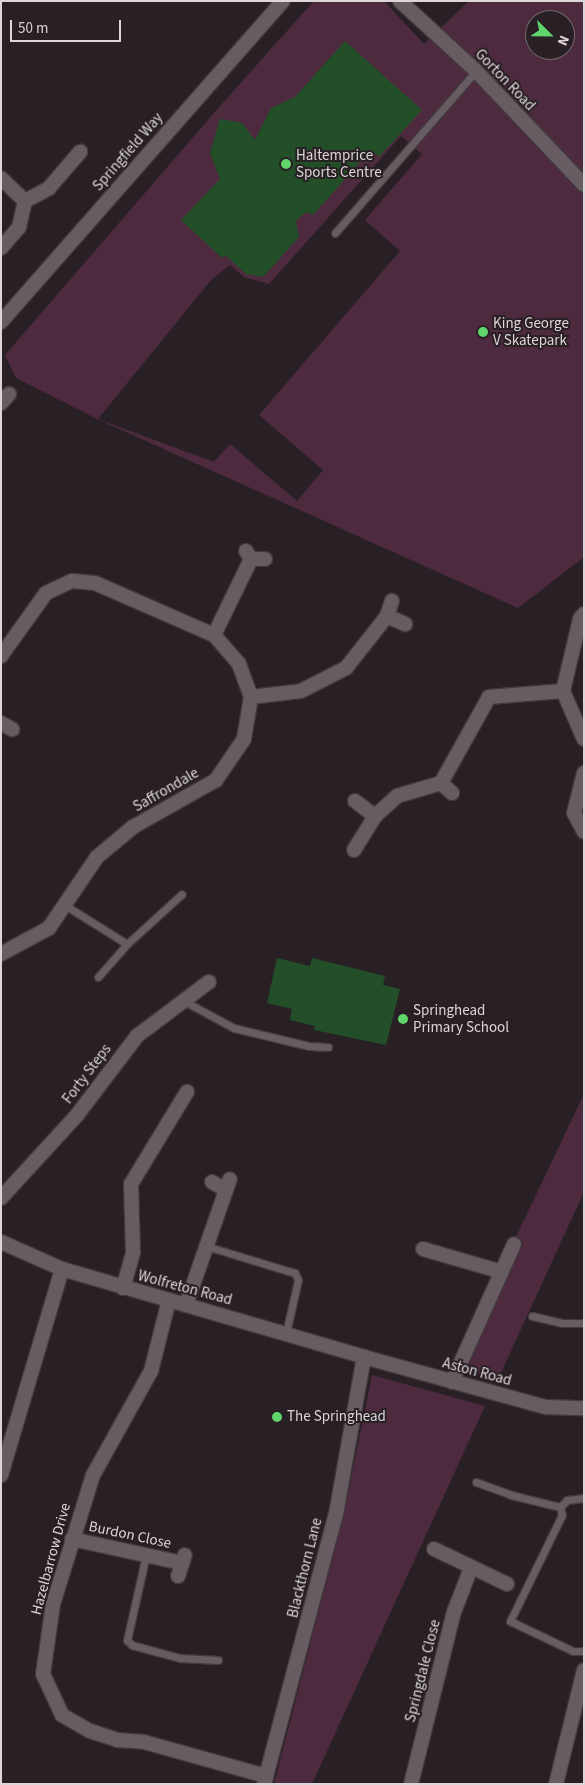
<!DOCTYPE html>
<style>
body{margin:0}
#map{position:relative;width:585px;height:1785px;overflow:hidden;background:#282024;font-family:"Source Sans 3",sans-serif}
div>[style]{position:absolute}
.green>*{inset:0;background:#4e2a3e}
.building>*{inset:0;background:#224f27}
.roads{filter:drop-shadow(1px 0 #423a3e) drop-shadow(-1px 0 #423a3e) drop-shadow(0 1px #423a3e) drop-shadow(0 -1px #423a3e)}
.service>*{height:7px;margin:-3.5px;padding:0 3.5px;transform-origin:3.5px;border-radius:3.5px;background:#675c62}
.minor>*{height:14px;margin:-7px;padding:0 7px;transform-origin:7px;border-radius:7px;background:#675c62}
.secondary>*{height:14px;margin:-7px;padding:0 7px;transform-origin:7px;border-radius:7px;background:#675c62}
.dots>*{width:14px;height:14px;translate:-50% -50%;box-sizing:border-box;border:2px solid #282024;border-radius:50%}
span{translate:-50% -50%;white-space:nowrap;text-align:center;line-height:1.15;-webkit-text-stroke:4px #282024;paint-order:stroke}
.street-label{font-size:15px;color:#dcd6d9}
.poi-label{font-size:15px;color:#dcd6d9}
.left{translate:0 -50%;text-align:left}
.frame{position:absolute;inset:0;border:2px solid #dcd6d9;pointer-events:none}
.north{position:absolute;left:525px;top:10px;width:50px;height:50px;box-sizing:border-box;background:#282024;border:1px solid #70696c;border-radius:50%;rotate:113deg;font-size:14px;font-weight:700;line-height:20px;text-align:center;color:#dcd6d9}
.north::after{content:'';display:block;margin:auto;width:18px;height:22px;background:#5fd56b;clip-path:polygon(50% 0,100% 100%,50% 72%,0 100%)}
.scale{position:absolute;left:10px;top:20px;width:111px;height:22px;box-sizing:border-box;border:2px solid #dcd6d9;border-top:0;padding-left:6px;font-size:15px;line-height:18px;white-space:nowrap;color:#dcd6d9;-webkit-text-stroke:4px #282024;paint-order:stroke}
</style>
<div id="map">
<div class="green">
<i style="clip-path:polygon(evenodd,319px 1px,384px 1px,424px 44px,469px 1px,584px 1px,584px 557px,518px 608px,97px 419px,16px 378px,5px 355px,214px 113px,312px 3px,319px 1px,535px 20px,565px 20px,565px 50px,535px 50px,535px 20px,319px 1px,401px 136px,422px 154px,365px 220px,400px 251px,259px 415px,323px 470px,297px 501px,230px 444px,214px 462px,98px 419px,211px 280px,230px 265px,244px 277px,269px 284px,401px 136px)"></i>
<i style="clip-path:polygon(584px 1094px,584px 1192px,498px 1379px,464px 1370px,523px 1242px,515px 1239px)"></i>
<i style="clip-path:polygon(372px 1375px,485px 1406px,312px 1784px,274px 1784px,343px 1517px)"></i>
</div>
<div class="building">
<i style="clip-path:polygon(345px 41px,422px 110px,379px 157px,371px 150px,313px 215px,306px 212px,296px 221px,299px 237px,263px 277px,246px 274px,225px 255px,222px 258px,181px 220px,220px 179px,210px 153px,220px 119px,242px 123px,255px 140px,271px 108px,295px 97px)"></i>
<i style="clip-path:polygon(277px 958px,310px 966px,312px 958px,385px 976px,383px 985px,400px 989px,386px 1045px,314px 1030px,315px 1026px,290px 1020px,292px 1009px,267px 1003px)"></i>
</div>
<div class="roads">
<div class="service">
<i style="left:335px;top:233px;width:215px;rotate:-49deg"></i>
<i style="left:63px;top:904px;width:75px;rotate:32deg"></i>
<i style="left:98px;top:977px;width:44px;rotate:-48.7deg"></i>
<i style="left:127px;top:944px;width:74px;rotate:-42.3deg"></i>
<i style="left:184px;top:1001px;width:57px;rotate:28.4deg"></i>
<i style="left:234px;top:1028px;width:77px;rotate:13.5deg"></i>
<i style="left:309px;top:1046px;width:19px;rotate:3deg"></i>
<i style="left:206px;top:1246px;width:93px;rotate:16.9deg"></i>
<i style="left:295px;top:1273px;width:8px;rotate:67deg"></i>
<i style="left:298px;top:1280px;width:54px;rotate:102.8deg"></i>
<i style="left:532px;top:1316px;width:31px;rotate:13deg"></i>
<i style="left:562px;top:1323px;width:22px"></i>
<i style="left:476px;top:1482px;width:37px;rotate:20deg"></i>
<i style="left:511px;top:1495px;width:50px;rotate:13.8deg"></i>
<i style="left:560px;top:1507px;width:8px;rotate:76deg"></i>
<i style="left:562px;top:1515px;width:118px;rotate:116.1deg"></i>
<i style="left:510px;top:1621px;width:70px;rotate:25.5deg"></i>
<i style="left:573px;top:1651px;width:11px"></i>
<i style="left:560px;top:1507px;width:10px;rotate:-45deg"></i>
<i style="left:567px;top:1500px;width:17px;rotate:-7deg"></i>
<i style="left:146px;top:1555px;width:87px;rotate:102.6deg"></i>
<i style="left:127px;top:1640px;width:7px;rotate:45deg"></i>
<i style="left:132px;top:1645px;width:50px;rotate:15.2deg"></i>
<i style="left:180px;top:1658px;width:38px;rotate:3deg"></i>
</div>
<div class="minor">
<i style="left:1px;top:178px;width:33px;rotate:44deg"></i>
<i style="left:25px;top:201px;width:27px;rotate:-28deg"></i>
<i style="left:49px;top:188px;width:48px;rotate:-49.3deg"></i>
<i style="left:1px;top:248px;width:28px;rotate:-49deg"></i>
<i style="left:19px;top:227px;width:27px;rotate:-77deg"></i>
<i style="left:1px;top:403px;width:12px;rotate:-48deg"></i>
<i style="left:246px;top:551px;width:9px;rotate:58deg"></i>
<i style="left:251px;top:559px;width:14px"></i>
<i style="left:584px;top:614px;width:6px;rotate:129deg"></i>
<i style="left:580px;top:619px;width:74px;rotate:103.3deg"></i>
<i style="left:563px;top:691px;width:52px;rotate:66.4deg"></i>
<i style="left:387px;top:616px;width:20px;rotate:24deg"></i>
<i style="left:214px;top:635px;width:85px;rotate:-64deg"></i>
<i style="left:1px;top:656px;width:77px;rotate:-54.5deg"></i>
<i style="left:46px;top:593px;width:29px;rotate:-25deg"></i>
<i style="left:72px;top:581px;width:23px;rotate:5deg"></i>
<i style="left:95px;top:583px;width:130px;rotate:23.6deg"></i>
<i style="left:214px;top:635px;width:38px;rotate:49deg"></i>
<i style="left:239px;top:664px;width:35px;rotate:70deg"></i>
<i style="left:251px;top:697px;width:43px;rotate:99.5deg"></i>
<i style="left:244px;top:739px;width:50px;rotate:124.3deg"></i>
<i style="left:216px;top:780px;width:95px;rotate:150.5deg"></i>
<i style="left:133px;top:827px;width:47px;rotate:140.2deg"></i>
<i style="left:97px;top:857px;width:86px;rotate:124.1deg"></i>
<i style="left:49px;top:928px;width:55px;rotate:151.6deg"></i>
<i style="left:251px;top:697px;width:50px;rotate:-6.8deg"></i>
<i style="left:301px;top:691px;width:51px;rotate:-27.1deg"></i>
<i style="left:346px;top:668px;width:66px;rotate:-51.7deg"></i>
<i style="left:387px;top:616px;width:16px;rotate:-72deg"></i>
<i style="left:1px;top:723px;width:13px;rotate:29deg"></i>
<i style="left:584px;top:773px;width:41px;rotate:104deg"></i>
<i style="left:574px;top:813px;width:21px;rotate:62deg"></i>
<i style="left:441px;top:783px;width:15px;rotate:42deg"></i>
<i style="left:355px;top:801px;width:25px;rotate:37deg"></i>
<i style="left:354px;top:850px;width:40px;rotate:-58deg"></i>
<i style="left:375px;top:816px;width:30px;rotate:-42deg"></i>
<i style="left:397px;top:796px;width:46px;rotate:-16.5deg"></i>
<i style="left:441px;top:783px;width:98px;rotate:-60.8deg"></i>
<i style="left:489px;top:697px;width:74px;rotate:-4.6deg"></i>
<i style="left:212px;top:1182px;width:16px;rotate:30deg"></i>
<i style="left:1px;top:1198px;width:113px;rotate:-47.5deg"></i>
<i style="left:77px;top:1115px;width:99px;rotate:-52.8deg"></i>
<i style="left:137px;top:1036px;width:90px;rotate:-36.9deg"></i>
<i style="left:1px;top:1242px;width:67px;rotate:23.9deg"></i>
<i style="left:62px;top:1269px;width:315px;rotate:16.2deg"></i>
<i style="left:364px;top:1357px;width:189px;rotate:15.4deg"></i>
<i style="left:546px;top:1407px;width:38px;rotate:2deg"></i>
<i style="left:423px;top:1249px;width:82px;rotate:16.2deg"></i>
<i style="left:123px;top:1288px;width:37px;rotate:-74deg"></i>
<i style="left:133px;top:1252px;width:68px;rotate:-91.7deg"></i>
<i style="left:131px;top:1184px;width:108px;rotate:-58.7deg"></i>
<i style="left:169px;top:1300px;width:73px;rotate:104.2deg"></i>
<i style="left:151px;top:1371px;width:119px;rotate:119.1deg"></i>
<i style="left:93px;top:1475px;width:135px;rotate:107.2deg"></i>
<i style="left:53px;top:1604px;width:71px;rotate:98.1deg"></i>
<i style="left:43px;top:1674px;width:45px;rotate:65.1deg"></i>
<i style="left:62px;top:1715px;width:32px;rotate:30deg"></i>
<i style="left:90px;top:1731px;width:28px;rotate:18deg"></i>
<i style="left:117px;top:1740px;width:27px;rotate:4deg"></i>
<i style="left:144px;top:1742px;width:127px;rotate:15.6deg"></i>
<i style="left:186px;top:1305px;width:133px;rotate:-70.8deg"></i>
<i style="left:452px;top:1382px;width:151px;rotate:-65.8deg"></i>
<i style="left:1px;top:1475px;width:215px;rotate:-73.5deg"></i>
<i style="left:72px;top:1539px;width:113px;rotate:12.3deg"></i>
<i style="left:434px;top:1549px;width:81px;rotate:25.6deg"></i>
<i style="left:178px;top:1576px;width:22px;rotate:-72deg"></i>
<i style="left:264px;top:1784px;width:279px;rotate:-75.1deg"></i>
<i style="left:336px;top:1514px;width:159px;rotate:-79.9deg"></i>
<i style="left:411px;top:1784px;width:177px;rotate:-76deg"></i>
<i style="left:454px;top:1612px;width:47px;rotate:-68.9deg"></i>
<i style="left:556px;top:1784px;width:117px;rotate:-76.2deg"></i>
</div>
<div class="secondary">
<i style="left:400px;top:1px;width:103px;rotate:42.6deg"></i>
<i style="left:476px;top:71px;width:157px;rotate:46.5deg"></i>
<i style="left:1px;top:322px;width:427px;rotate:-48.7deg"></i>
</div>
</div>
<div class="dots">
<i style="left:286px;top:164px;background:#5fd56b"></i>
<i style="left:483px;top:332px;background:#5fd56b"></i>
<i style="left:403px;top:1019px;background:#5fd56b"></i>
<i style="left:277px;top:1417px;background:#5fd56b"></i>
</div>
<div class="street-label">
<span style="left:505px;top:80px;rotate:46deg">Gorton Road</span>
<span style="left:128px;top:152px;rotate:-49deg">Springfield Way</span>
<span style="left:166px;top:790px;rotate:-30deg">Saffrondale</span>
<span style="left:87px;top:1074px;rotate:-53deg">Forty Steps</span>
<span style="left:185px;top:1288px;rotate:15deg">Wolfreton Road</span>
<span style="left:477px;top:1372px;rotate:15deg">Aston Road</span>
<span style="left:130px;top:1535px;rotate:12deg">Burdon Close</span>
<span style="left:51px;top:1559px;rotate:-75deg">Hazelbarrow Drive</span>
<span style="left:305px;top:1568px;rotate:-76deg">Blackthorn Lane</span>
<span style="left:423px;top:1671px;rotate:-76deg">Springdale Close</span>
</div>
<div class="poi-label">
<span class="left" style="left:296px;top:164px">Haltemprice<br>Sports Centre</span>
<span class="left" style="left:493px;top:332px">King George<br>V Skatepark</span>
<span class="left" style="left:413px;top:1019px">Springhead<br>Primary School</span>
<span class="left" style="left:287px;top:1417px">The Springhead</span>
</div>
<div class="frame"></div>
<div class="north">N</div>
<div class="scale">50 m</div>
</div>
